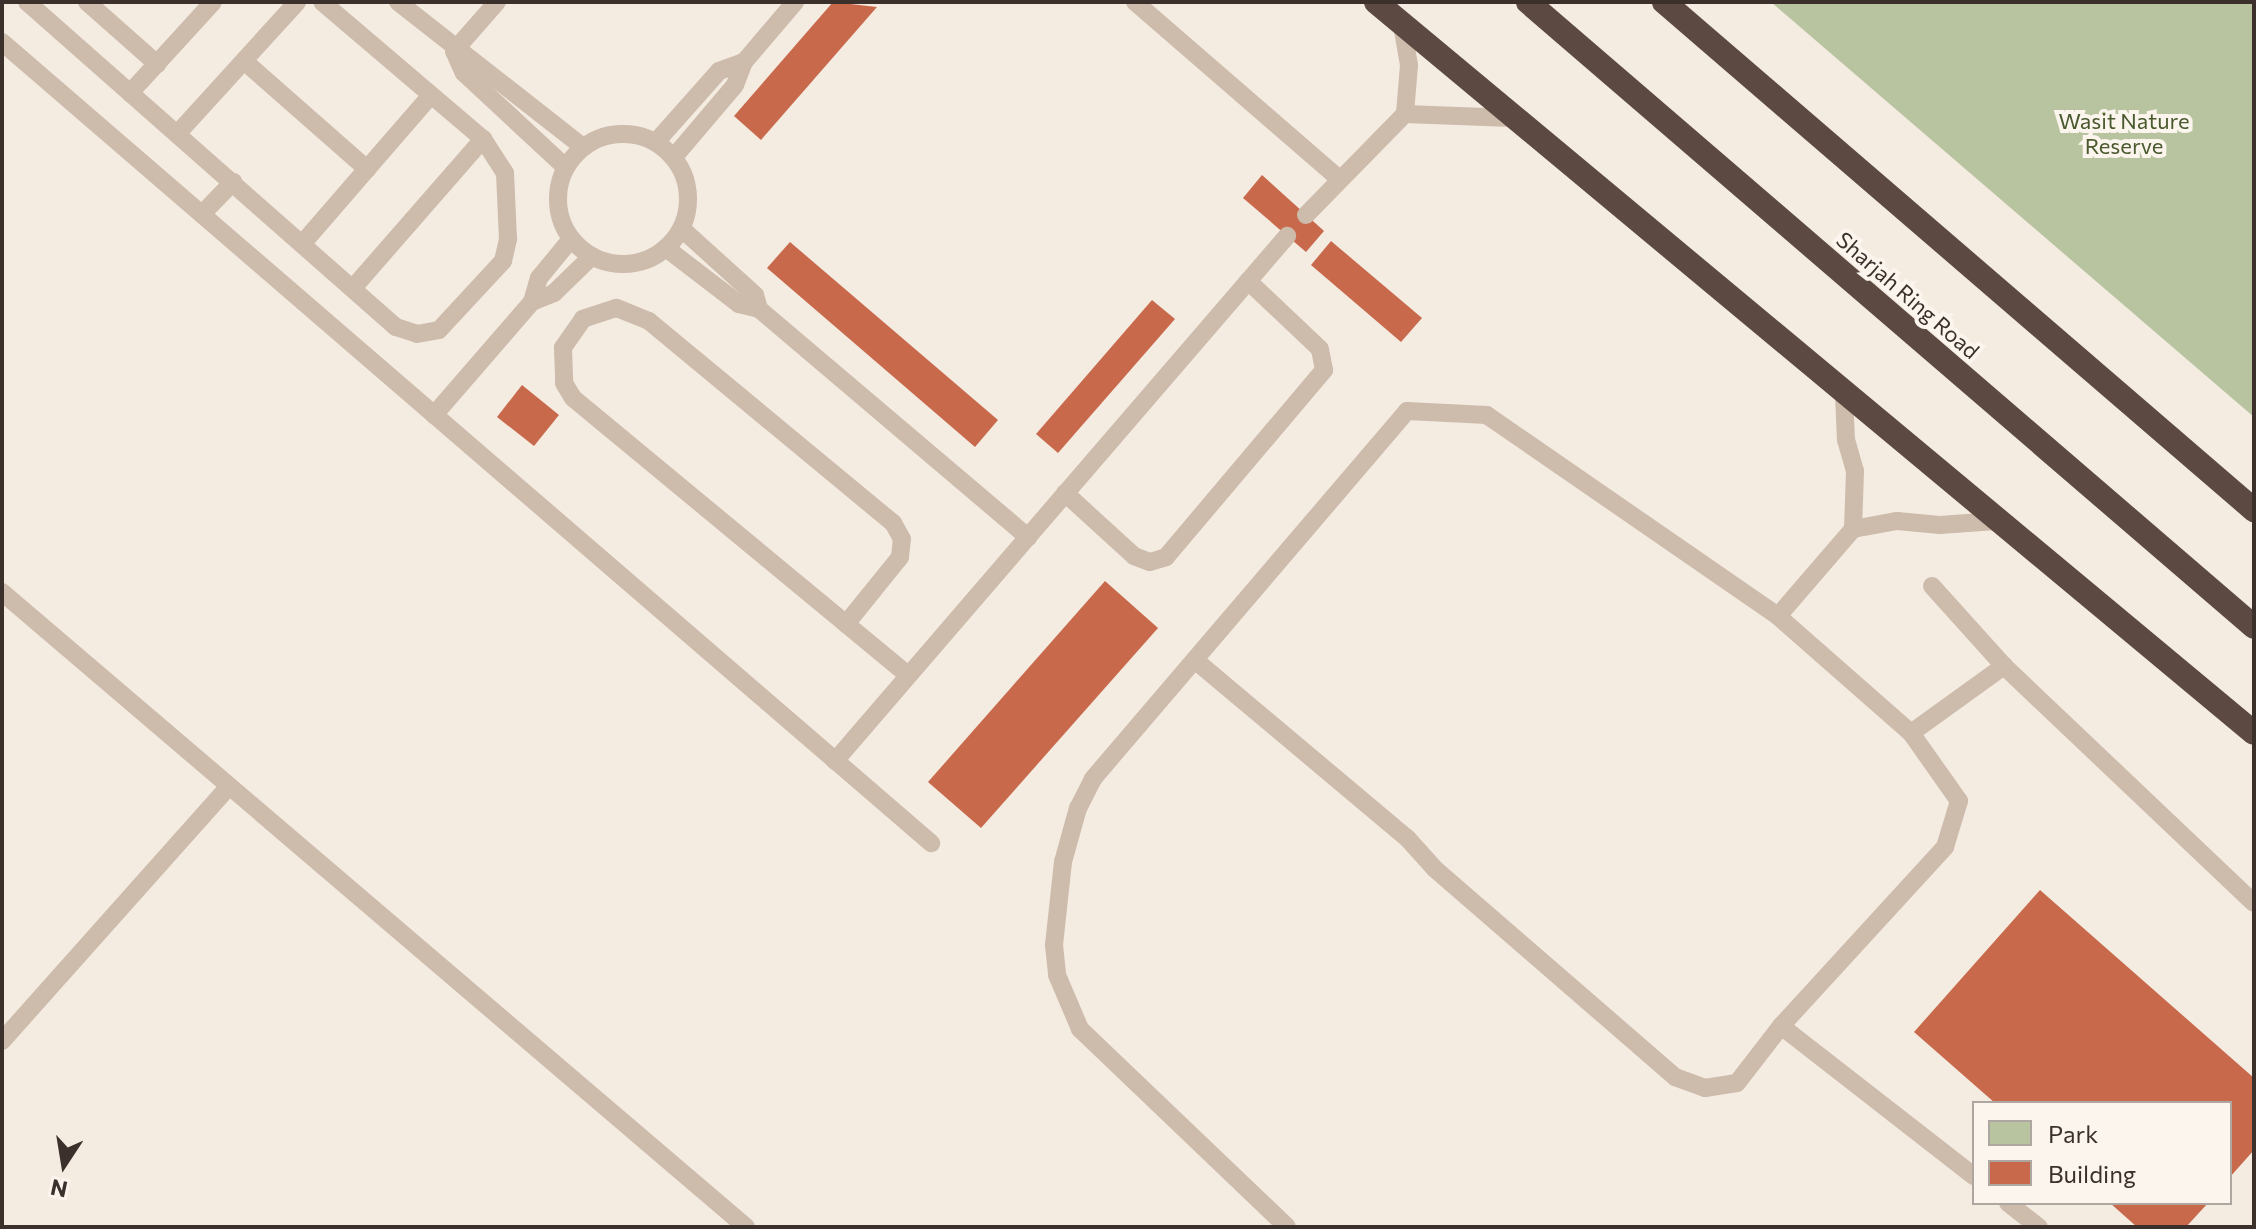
<!DOCTYPE html>
<style>
body{margin:0}
#map{position:relative;width:2256px;height:1229px;overflow:hidden;background:#f4ebe1;font-family:Commissioner,sans-serif}
div>[style]{position:absolute}
.green>*{inset:0;background:#b8c4a0}
.building>*{inset:0;background:#c8694b}
.service>*{height:18px;margin:-9px;padding:0 9px;transform-origin:9px;border-radius:9px;background:#cdbbac}
.service>.ring{margin:-9px;padding:0;box-sizing:content-box;background:none;border:18px solid #cdbbac;border-radius:50%}
.motorway>*{height:24px;margin:-12px;padding:0 12px;transform-origin:12px;border-radius:12px;background:#5c4a42}
span{translate:-50% -50%;white-space:nowrap;text-align:center;line-height:1.15;-webkit-text-stroke:8px #fbf5ee;paint-order:stroke}
.park-label{font-size:22px;color:#4a5a2e}
.street-label{font-size:22px;color:#3b302b}
.frame{position:absolute;inset:0;border:4px solid #3b302b;pointer-events:none}
.legend{position:absolute;left:1972px;top:1101px;width:260px;height:104px;box-sizing:border-box;background:#fbf5ee;border:2px solid #aea6a0;margin:0;padding:10px 14px;list-style:none;font-size:24px;color:#3b302b}
.legend li{display:flex;align-items:center;gap:16px;height:40px}
.legend b{width:40px;border:2px solid #aea6a0}
.north{position:absolute;left:24px;top:1125px;width:80px;height:80px;-webkit-text-stroke:6px #fbf5ee;paint-order:stroke;rotate:192deg;font-size:22px;font-weight:700;line-height:32px;text-align:center;color:#3b302b}
.north::after{content:'';display:block;margin:auto;width:28px;height:36px;background:#3b302b;clip-path:polygon(50% 0,100% 100%,50% 72%,0 100%)}
</style>
<div id="map">
<div class="green">
<i style="clip-path:polygon(1771px 2px,2254px 2px,2254px 417px)"></i>
</div>
<div class="building">
<i style="clip-path:polygon(833px 2px,877px 7px,761px 140px,734px 116px)"></i>
<i style="clip-path:polygon(1262px 175px,1324px 231px,1306px 252px,1243px 198px)"></i>
<i style="clip-path:polygon(1331px 241px,1422px 318px,1401px 342px,1311px 265px)"></i>
<i style="clip-path:polygon(790px 242px,998px 420px,975px 447px,767px 268px)"></i>
<i style="clip-path:polygon(1152px 300px,1175px 319px,1058px 453px,1036px 434px)"></i>
<i style="clip-path:polygon(522px 385px,559px 415px,534px 446px,497px 417px)"></i>
<i style="clip-path:polygon(1105px 581px,1158px 628px,981px 828px,928px 782px)"></i>
<i style="clip-path:polygon(2040px 890px,2254px 1078px,2254px 1150px,2230px 1177px,2230px 1103px,1995px 1103px,1914px 1032px)"></i>
<i style="clip-path:polygon(2110px 1203px,2208px 1203px,2186px 1227px,2137px 1227px)"></i>
</div>
<div class="service">
<i style="left:27px;top:2px;width:492px;rotate:41.4deg"></i>
<i style="left:396px;top:327px;width:22px;rotate:18deg"></i>
<i style="left:417px;top:334px;width:22px;rotate:-10deg"></i>
<i style="left:439px;top:330px;width:94px;rotate:-47.2deg"></i>
<i style="left:503px;top:261px;width:23px;rotate:-77deg"></i>
<i style="left:508px;top:239px;width:66px;rotate:-92.6deg"></i>
<i style="left:505px;top:173px;width:40px;rotate:-122.9deg"></i>
<i style="left:483px;top:139px;width:211px;rotate:-139.6deg"></i>
<i style="left:87px;top:2px;width:94px;rotate:41.5deg"></i>
<i style="left:398px;top:2px;width:235px;rotate:38.1deg"></i>
<i style="left:1135px;top:2px;width:267px;rotate:40.9deg"></i>
<i style="left:1402px;top:25px;width:41px;rotate:80.1deg"></i>
<i style="left:1409px;top:65px;width:49px;rotate:94.7deg"></i>
<i style="left:2px;top:42px;width:1227px;rotate:40.77deg"></i>
<i style="left:454px;top:51px;width:24px;rotate:66deg"></i>
<i style="left:464px;top:73px;width:138px;rotate:42.9deg"></i>
<i style="left:454px;top:51px;width:65px;rotate:-48.7deg"></i>
<i style="left:244px;top:61px;width:164px;rotate:41.3deg"></i>
<i style="left:130px;top:93px;width:123px;rotate:-47.6deg"></i>
<i style="left:178px;top:133px;width:177px;rotate:-47.7deg"></i>
<i class="ring" style="left:558px;top:134px;width:112px;height:112px"></i>
<i style="left:656px;top:142px;width:95px;rotate:-48.4deg"></i>
<i style="left:719px;top:71px;width:27px;rotate:-20deg"></i>
<i style="left:674px;top:157px;width:94px;rotate:-49.7deg"></i>
<i style="left:735px;top:85px;width:25px;rotate:-69deg"></i>
<i style="left:744px;top:62px;width:79px;rotate:-49.6deg"></i>
<i style="left:202px;top:214px;width:45px;rotate:-45.9deg"></i>
<i style="left:1306px;top:215px;width:141px;rotate:-45.6deg"></i>
<i style="left:1405px;top:114px;width:107px;rotate:2.1deg"></i>
<i style="left:682px;top:229px;width:98px;rotate:42.1deg"></i>
<i style="left:755px;top:295px;width:15px;rotate:74deg"></i>
<i style="left:759px;top:309px;width:353px;rotate:40.3deg"></i>
<i style="left:302px;top:244px;width:197px;rotate:-49.1deg"></i>
<i style="left:666px;top:248px;width:92px;rotate:37.5deg"></i>
<i style="left:739px;top:304px;width:21px;rotate:14deg"></i>
<i style="left:353px;top:288px;width:198px;rotate:-48.9deg"></i>
<i style="left:532px;top:302px;width:25px;rotate:-74deg"></i>
<i style="left:539px;top:278px;width:50px;rotate:-50.6deg"></i>
<i style="left:434px;top:415px;width:150px;rotate:-49.1deg"></i>
<i style="left:532px;top:302px;width:24px;rotate:-22deg"></i>
<i style="left:554px;top:293px;width:53px;rotate:-44.2deg"></i>
<i style="left:1065px;top:493px;width:93px;rotate:42.4deg"></i>
<i style="left:1134px;top:556px;width:17px;rotate:21deg"></i>
<i style="left:1150px;top:562px;width:17px;rotate:-17deg"></i>
<i style="left:1166px;top:557px;width:245px;rotate:-49.8deg"></i>
<i style="left:1324px;top:370px;width:21px;rotate:-101deg"></i>
<i style="left:1320px;top:349px;width:99px;rotate:-136.6deg"></i>
<i style="left:1853px;top:529px;width:45px;rotate:-10.3deg"></i>
<i style="left:1897px;top:521px;width:43px;rotate:5.3deg"></i>
<i style="left:1940px;top:525px;width:56px;rotate:-4.1deg"></i>
<i style="left:1932px;top:586px;width:108px;rotate:48deg"></i>
<i style="left:2px;top:592px;width:978px;rotate:40.48deg"></i>
<i style="left:1778px;top:616px;width:115px;rotate:-49.2deg"></i>
<i style="left:1853px;top:529px;width:58px;rotate:-88deg"></i>
<i style="left:1855px;top:471px;width:32px;rotate:-106deg"></i>
<i style="left:1846px;top:440px;width:45px;rotate:-92.5deg"></i>
<i style="left:846px;top:624px;width:86px;rotate:-51.1deg"></i>
<i style="left:900px;top:557px;width:18px;rotate:-84deg"></i>
<i style="left:902px;top:539px;width:18px;rotate:-119deg"></i>
<i style="left:893px;top:523px;width:317px;rotate:-140.4deg"></i>
<i style="left:649px;top:321px;width:35px;rotate:-158deg"></i>
<i style="left:616px;top:308px;width:35px;rotate:162deg"></i>
<i style="left:583px;top:319px;width:35px;rotate:125deg"></i>
<i style="left:563px;top:348px;width:35px;rotate:88deg"></i>
<i style="left:564px;top:383px;width:17px;rotate:59deg"></i>
<i style="left:573px;top:398px;width:435px;rotate:39.6deg"></i>
<i style="left:1196px;top:661px;width:277px;rotate:40deg"></i>
<i style="left:1408px;top:839px;width:40px;rotate:48deg"></i>
<i style="left:1435px;top:869px;width:318px;rotate:40.9deg"></i>
<i style="left:1675px;top:1077px;width:32px;rotate:20deg"></i>
<i style="left:1705px;top:1088px;width:32px;rotate:-9deg"></i>
<i style="left:1737px;top:1083px;width:72px;rotate:-52.3deg"></i>
<i style="left:1781px;top:1026px;width:243px;rotate:-47.5deg"></i>
<i style="left:1945px;top:847px;width:48px;rotate:-73.1deg"></i>
<i style="left:1959px;top:801px;width:83px;rotate:-125.2deg"></i>
<i style="left:1911px;top:733px;width:177px;rotate:-138.7deg"></i>
<i style="left:1778px;top:616px;width:354px;rotate:-145.4deg"></i>
<i style="left:1487px;top:415px;width:80px;rotate:-177.1deg"></i>
<i style="left:1407px;top:411px;width:484px;rotate:130.5deg"></i>
<i style="left:1093px;top:779px;width:33px;rotate:117deg"></i>
<i style="left:1078px;top:808px;width:56px;rotate:105.5deg"></i>
<i style="left:1063px;top:862px;width:83px;rotate:96.2deg"></i>
<i style="left:1054px;top:945px;width:30px;rotate:84deg"></i>
<i style="left:1057px;top:975px;width:59px;rotate:66.9deg"></i>
<i style="left:1080px;top:1029px;width:286px;rotate:43.7deg"></i>
<i style="left:1911px;top:733px;width:115px;rotate:-35.8deg"></i>
<i style="left:2004px;top:666px;width:344px;rotate:43.5deg"></i>
<i style="left:835px;top:761px;width:693px;rotate:-49.27deg"></i>
<i style="left:1781px;top:1026px;width:244px;rotate:37.9deg"></i>
<i style="left:2px;top:1041px;width:341px;rotate:-48.3deg"></i>
<i style="left:2008px;top:1203px;width:39px;rotate:38deg"></i>
</div>
<div class="motorway">
<i style="left:1376px;top:2px;width:1142px;rotate:39.78deg"></i>
<i style="left:1528px;top:2px;width:958px;rotate:40.72deg"></i>
<i style="left:1664px;top:2px;width:779px;rotate:40.73deg"></i>
</div>
<div class="park-label">
<span style="left:2124px;top:133px">Wasit Nature<br>Reserve</span>
</div>
<div class="street-label">
<span style="left:1908px;top:295px;rotate:41deg">Sharjah Ring Road</span>
</div>
<div class="frame"></div>
<ul class="legend">
<li><b style="height:22px;background:#b8c4a0"></b>Park</li>
<li><b style="height:22px;background:#c8694b"></b>Building</li>
</ul>
<div class="north">N</div>
</div>
